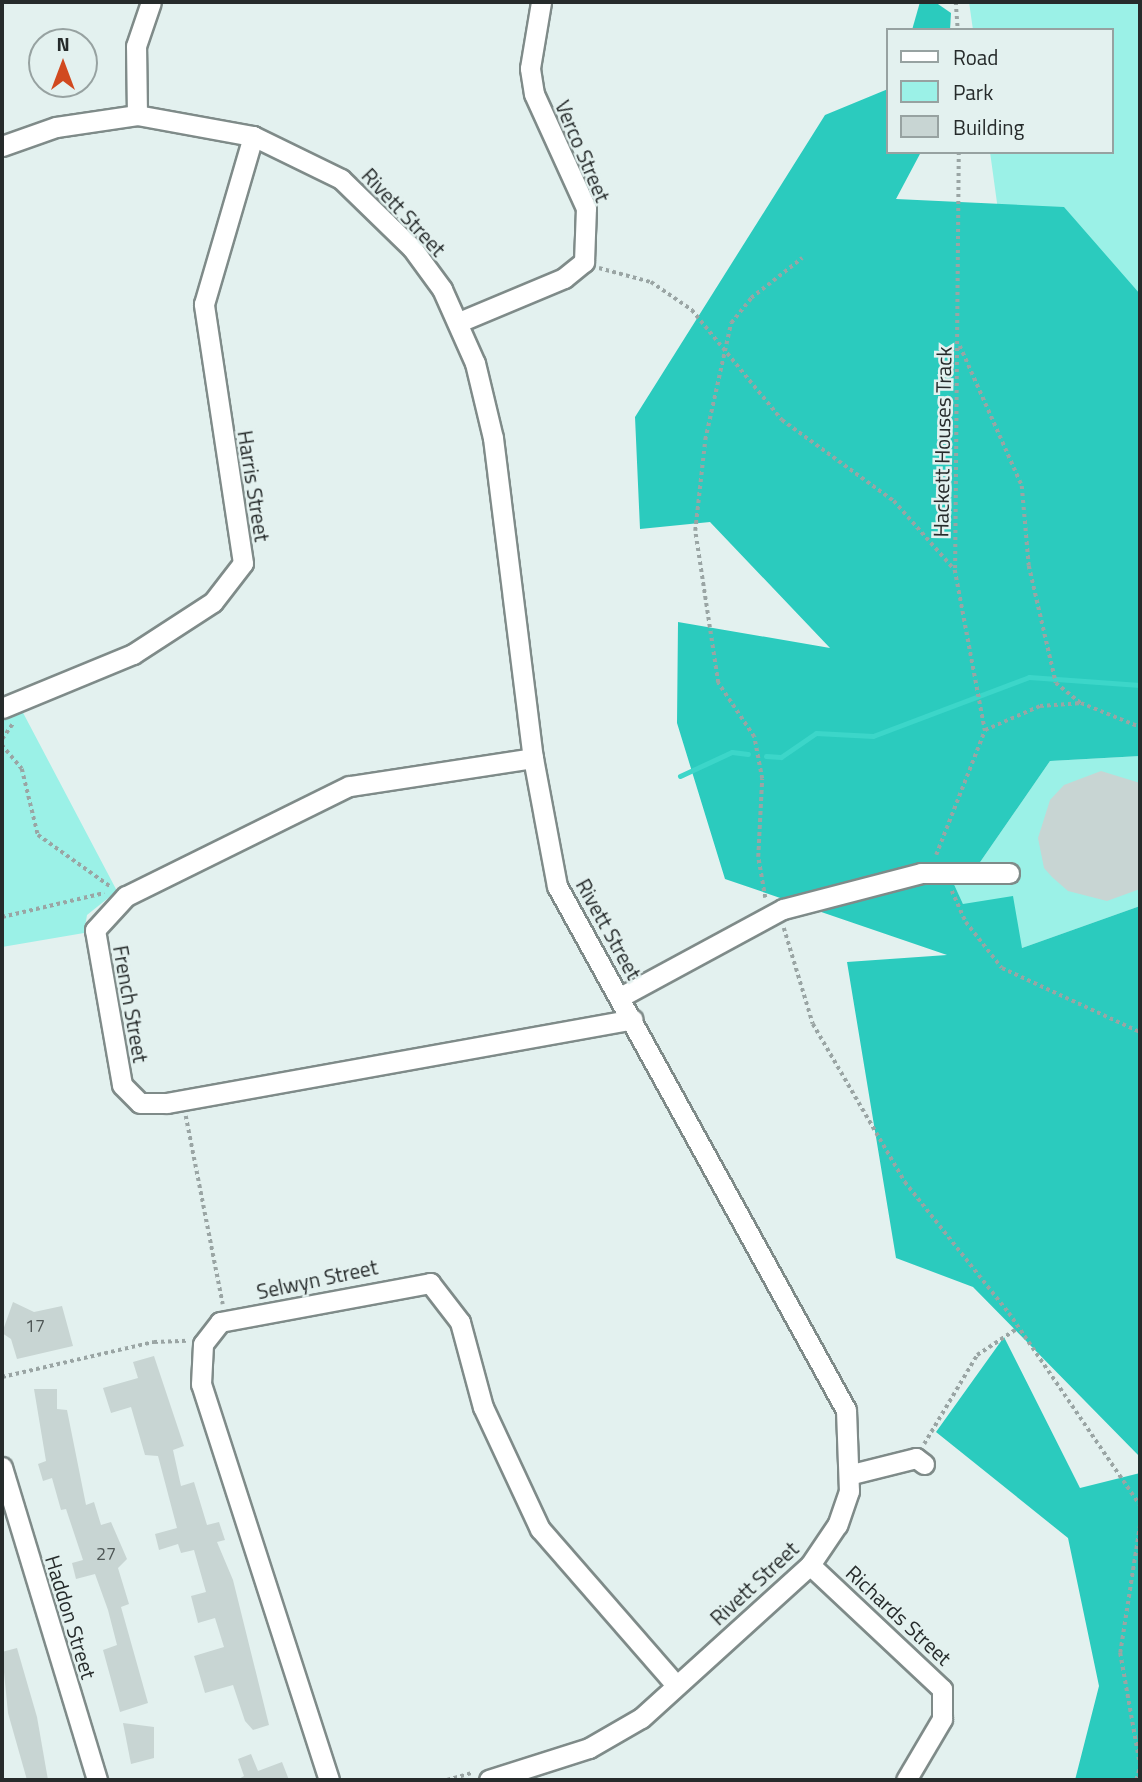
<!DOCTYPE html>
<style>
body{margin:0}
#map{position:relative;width:1142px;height:1782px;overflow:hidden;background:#e3f1ef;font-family:"Titillium Web",sans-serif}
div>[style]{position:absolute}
.green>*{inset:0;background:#9bf1e7}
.forest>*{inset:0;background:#2bcbbe}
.stream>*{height:5px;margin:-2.5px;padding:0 2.5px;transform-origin:2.5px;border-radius:2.5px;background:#3cd6c9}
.building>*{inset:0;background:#c8d5d3}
.path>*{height:3.5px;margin-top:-1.75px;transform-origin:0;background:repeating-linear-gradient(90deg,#9aa5a4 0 3.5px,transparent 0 7px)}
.roads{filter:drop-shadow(2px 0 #7f8b89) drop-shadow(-2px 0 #7f8b89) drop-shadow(0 2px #7f8b89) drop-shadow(0 -2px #7f8b89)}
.minor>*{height:19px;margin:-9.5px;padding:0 9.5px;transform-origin:9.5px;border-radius:9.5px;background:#fff}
span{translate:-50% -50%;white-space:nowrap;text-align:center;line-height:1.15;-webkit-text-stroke:5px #e3f1ef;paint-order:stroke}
.number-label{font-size:18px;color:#4e5655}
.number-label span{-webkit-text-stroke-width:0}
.street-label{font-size:21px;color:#262b2b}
.frame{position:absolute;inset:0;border:4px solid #262b2b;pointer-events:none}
.legend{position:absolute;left:886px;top:28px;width:228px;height:126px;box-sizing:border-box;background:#e3f1ef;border:2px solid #97a2a1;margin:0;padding:9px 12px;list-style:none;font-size:21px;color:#262b2b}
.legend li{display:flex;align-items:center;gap:14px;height:35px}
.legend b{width:35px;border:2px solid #97a2a1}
.north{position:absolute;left:28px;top:28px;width:70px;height:70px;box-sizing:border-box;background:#e3f1ef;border:2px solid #97a2a1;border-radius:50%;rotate:0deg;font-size:19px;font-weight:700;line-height:28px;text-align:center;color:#262b2b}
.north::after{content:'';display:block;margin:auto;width:24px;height:32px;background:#d1491f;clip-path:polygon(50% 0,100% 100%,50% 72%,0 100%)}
</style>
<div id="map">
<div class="green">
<i style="clip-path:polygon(969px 2px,1140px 2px,1140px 699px,1008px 283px,990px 152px,1112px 152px,1112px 30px,973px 30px)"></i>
<i style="clip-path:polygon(20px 707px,117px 891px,87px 915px,84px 933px,2px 947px,2px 713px)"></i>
<i style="clip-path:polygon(1140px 756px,1140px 906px,1022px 948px,963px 904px,947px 869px,976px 868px,1050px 761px)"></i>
</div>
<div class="forest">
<i style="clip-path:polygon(920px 2px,935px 2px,951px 13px,950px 30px,912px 30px)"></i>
<i style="clip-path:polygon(888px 89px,888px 152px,921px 152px,896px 199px,1064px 207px,1140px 294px,1140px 756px,1050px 761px,976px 868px,947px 869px,963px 904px,1013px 896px,1022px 948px,1140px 906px,1140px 1457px,973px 1287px,896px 1258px,847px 962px,947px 955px,725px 879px,677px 723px,678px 622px,830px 648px,710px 522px,640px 529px,635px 417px,825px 115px)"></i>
<i style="clip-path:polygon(1004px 1337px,1080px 1488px,1140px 1473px,1140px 1780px,1075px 1780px,1099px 1686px,1068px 1538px,936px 1432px)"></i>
</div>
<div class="stream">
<i style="left:766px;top:756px;width:15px;rotate:4deg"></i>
<i style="left:781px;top:757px;width:42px;rotate:-34.4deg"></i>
<i style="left:816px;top:733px;width:57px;rotate:3deg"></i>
<i style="left:873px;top:736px;width:167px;rotate:-20.7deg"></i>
<i style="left:1029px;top:677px;width:111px;rotate:4.1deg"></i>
<i style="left:680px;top:776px;width:57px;rotate:-24.8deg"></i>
<i style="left:732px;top:752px;width:16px;rotate:7deg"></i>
</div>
<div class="building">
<i style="clip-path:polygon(1101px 771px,1140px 783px,1140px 889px,1107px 901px,1068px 891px,1052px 877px,1044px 868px,1038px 838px,1050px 800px,1064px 785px)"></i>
<i style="clip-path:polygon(13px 1302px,34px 1312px,62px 1306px,73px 1346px,17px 1359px,11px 1339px,2px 1333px)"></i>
<i style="clip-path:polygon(154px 1356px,184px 1446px,173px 1450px,181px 1486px,194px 1482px,207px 1525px,219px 1522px,225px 1540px,217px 1542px,233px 1580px,269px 1725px,253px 1730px,245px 1721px,233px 1685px,205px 1693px,194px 1656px,224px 1647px,215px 1618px,198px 1623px,191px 1596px,206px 1592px,194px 1550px,181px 1553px,178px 1544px,159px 1550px,155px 1534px,177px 1528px,158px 1456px,145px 1455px,131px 1407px,111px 1413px,103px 1388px,138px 1378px,133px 1362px)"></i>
<i style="clip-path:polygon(34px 1389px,57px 1389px,57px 1409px,67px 1410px,86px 1505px,94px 1502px,101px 1525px,111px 1522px,127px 1559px,118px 1568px,129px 1604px,121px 1607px,148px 1703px,120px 1712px,103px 1650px,117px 1645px,108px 1610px,95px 1574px,76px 1579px,72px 1563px,83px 1560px,66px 1509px,61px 1510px,52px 1478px,43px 1481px,38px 1464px,46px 1461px)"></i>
<i style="clip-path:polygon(17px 1648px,37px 1717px,48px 1780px,27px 1780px,8px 1713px,2px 1652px)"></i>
<i style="clip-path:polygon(123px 1723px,154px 1727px,154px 1758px,131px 1764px)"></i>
<i style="clip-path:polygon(251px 1754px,258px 1771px,282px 1762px,289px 1780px,237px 1780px,244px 1776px,238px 1759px)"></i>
</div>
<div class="path">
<i style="left:956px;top:2px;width:28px;rotate:86deg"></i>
<i style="left:959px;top:152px;width:418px;rotate:90.5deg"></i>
<i style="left:955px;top:570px;width:163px;rotate:79.4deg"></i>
<i style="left:599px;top:268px;width:54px;rotate:15.1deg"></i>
<i style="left:651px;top:282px;width:50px;rotate:34.3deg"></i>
<i style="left:692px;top:310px;width:142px;rotate:50.7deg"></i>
<i style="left:782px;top:420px;width:138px;rotate:35.9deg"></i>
<i style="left:894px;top:501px;width:91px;rotate:48.6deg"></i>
<i style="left:960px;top:346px;width:153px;rotate:66.1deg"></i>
<i style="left:1022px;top:486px;width:80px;rotate:85deg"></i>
<i style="left:1029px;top:566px;width:120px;rotate:77deg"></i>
<i style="left:1056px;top:683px;width:32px;rotate:39deg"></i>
<i style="left:1081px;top:703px;width:64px;rotate:22.1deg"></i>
<i style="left:985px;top:730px;width:60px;rotate:-23.6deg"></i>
<i style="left:1040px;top:706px;width:39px;rotate:-4deg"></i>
<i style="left:2px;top:739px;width:19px;rotate:-55deg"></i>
<i style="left:2px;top:745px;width:31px;rotate:50deg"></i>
<i style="left:22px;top:769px;width:68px;rotate:76.4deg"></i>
<i style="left:38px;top:835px;width:90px;rotate:35.5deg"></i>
<i style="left:936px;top:855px;width:134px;rotate:-68.6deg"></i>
<i style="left:952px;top:891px;width:34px;rotate:66deg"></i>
<i style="left:966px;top:922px;width:58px;rotate:52deg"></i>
<i style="left:1002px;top:968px;width:152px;rotate:24.9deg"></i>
<i style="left:765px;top:898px;width:42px;rotate:-99.7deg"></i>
<i style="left:758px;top:857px;width:78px;rotate:-87.1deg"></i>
<i style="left:762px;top:779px;width:43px;rotate:-100.8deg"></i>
<i style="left:754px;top:737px;width:65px;rotate:-123.7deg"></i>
<i style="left:718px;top:683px;width:154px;rotate:-98.6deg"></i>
<i style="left:695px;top:531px;width:92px;rotate:-83.7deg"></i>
<i style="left:705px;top:440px;width:120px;rotate:-77.5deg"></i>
<i style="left:731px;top:323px;width:32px;rotate:-51deg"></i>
<i style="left:751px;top:298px;width:65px;rotate:-38.1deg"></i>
<i style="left:2px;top:917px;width:105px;rotate:-13.2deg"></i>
<i style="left:784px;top:928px;width:100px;rotate:73.2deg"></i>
<i style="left:813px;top:1024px;width:183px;rotate:59.8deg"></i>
<i style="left:905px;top:1182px;width:167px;rotate:51.6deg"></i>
<i style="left:1009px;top:1313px;width:232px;rotate:55.7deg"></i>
<i style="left:186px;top:1116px;width:192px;rotate:78.9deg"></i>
<i style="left:2px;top:1377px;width:156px;rotate:-13deg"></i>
<i style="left:154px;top:1342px;width:34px;rotate:-2deg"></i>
<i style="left:924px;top:1444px;width:104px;rotate:-59.2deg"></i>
<i style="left:977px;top:1355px;width:49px;rotate:-33.4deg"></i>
<i style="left:447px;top:1780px;width:26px;rotate:-16deg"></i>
<i style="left:1136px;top:1780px;width:14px;rotate:-73deg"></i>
<i style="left:1140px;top:1767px;width:116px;rotate:-100deg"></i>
<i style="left:1120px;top:1653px;width:131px;rotate:-81.2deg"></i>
</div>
<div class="roads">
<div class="minor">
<i style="left:137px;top:115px;width:69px;rotate:-90.8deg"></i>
<i style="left:136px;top:46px;width:46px;rotate:-71.2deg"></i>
<i style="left:2px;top:146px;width:57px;rotate:-19.4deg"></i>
<i style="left:56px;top:127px;width:82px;rotate:-8.4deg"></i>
<i style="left:137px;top:115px;width:118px;rotate:10.3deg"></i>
<i style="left:253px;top:136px;width:98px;rotate:26deg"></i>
<i style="left:341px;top:179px;width:99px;rotate:44.2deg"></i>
<i style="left:412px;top:248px;width:51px;rotate:53.8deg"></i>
<i style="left:442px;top:289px;width:81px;rotate:66deg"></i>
<i style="left:475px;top:363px;width:77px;rotate:76.5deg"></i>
<i style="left:493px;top:438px;width:322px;rotate:82.9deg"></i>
<i style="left:533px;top:758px;width:130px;rotate:79.4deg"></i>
<i style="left:557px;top:886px;width:598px;rotate:61.12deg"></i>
<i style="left:846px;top:1410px;width:81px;rotate:87.9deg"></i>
<i style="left:849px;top:1491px;width:36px;rotate:109deg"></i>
<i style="left:837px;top:1525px;width:48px;rotate:124deg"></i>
<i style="left:810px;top:1565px;width:228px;rotate:137.8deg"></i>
<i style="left:641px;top:1718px;width:60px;rotate:150deg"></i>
<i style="left:589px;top:1748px;width:105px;rotate:162.3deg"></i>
<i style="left:459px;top:322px;width:114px;rotate:-22.7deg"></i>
<i style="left:564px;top:278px;width:26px;rotate:-39deg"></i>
<i style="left:584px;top:262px;width:54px;rotate:-87.9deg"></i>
<i style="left:586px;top:208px;width:125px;rotate:-114.5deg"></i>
<i style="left:534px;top:94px;width:26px;rotate:-99deg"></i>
<i style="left:530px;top:68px;width:67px;rotate:-80.5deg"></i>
<i style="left:2px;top:708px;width:142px;rotate:-22.4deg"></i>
<i style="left:133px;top:654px;width:95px;rotate:-33deg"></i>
<i style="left:213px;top:602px;width:49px;rotate:-52.4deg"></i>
<i style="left:243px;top:563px;width:262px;rotate:-98.6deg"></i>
<i style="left:204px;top:304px;width:175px;rotate:-73.7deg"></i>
<i style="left:533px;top:758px;width:186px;rotate:171.3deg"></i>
<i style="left:349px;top:786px;width:249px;rotate:153.7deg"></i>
<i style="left:126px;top:896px;width:46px;rotate:132.4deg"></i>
<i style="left:95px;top:930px;width:157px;rotate:80.1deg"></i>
<i style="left:122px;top:1085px;width:25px;rotate:45deg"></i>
<i style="left:140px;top:1103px;width:27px"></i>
<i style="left:167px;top:1103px;width:473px;rotate:-10.2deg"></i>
<i style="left:620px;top:997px;width:185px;rotate:-28.4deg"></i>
<i style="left:783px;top:909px;width:143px;rotate:-14.6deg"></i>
<i style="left:921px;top:873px;width:88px"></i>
<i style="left:2px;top:1467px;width:327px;rotate:73.1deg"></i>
<i style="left:852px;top:1474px;width:66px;rotate:-14deg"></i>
<i style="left:916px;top:1458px;width:10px;rotate:37deg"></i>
<i style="left:810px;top:1565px;width:181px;rotate:43.2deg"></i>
<i style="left:942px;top:1689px;width:30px;rotate:90deg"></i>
<i style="left:942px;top:1719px;width:71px;rotate:120.5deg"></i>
<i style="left:329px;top:1780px;width:416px;rotate:-107.9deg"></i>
<i style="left:201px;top:1384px;width:40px;rotate:-87.1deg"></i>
<i style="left:203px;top:1344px;width:28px;rotate:-52deg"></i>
<i style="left:220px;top:1322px;width:214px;rotate:-10.5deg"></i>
<i style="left:430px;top:1283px;width:49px;rotate:52.4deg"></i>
<i style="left:460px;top:1322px;width:88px;rotate:74.9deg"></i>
<i style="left:483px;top:1407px;width:135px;rotate:65deg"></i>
<i style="left:540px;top:1529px;width:207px;rotate:48.9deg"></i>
</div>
</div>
<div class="number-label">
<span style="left:35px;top:1326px">17</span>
<span style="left:106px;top:1554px">27</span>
</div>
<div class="street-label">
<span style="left:583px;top:151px;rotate:67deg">Verco Street</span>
<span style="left:404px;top:212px;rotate:47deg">Rivett Street</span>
<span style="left:942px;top:442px;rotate:-89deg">Hackett Houses Track</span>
<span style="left:254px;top:486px;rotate:81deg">Harris Street</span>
<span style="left:609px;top:929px;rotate:61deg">Rivett Street</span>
<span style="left:131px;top:1004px;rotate:80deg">French Street</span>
<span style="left:317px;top:1279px;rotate:-12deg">Selwyn Street</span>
<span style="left:754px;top:1583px;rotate:-43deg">Rivett Street</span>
<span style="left:899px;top:1615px;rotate:43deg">Richards Street</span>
<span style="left:71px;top:1617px;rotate:73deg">Haddon Street</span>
</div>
<div class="frame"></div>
<ul class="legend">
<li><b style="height:9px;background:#fff"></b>Road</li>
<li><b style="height:19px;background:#9bf1e7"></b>Park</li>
<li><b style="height:19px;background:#c8d5d3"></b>Building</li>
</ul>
<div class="north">N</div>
</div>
